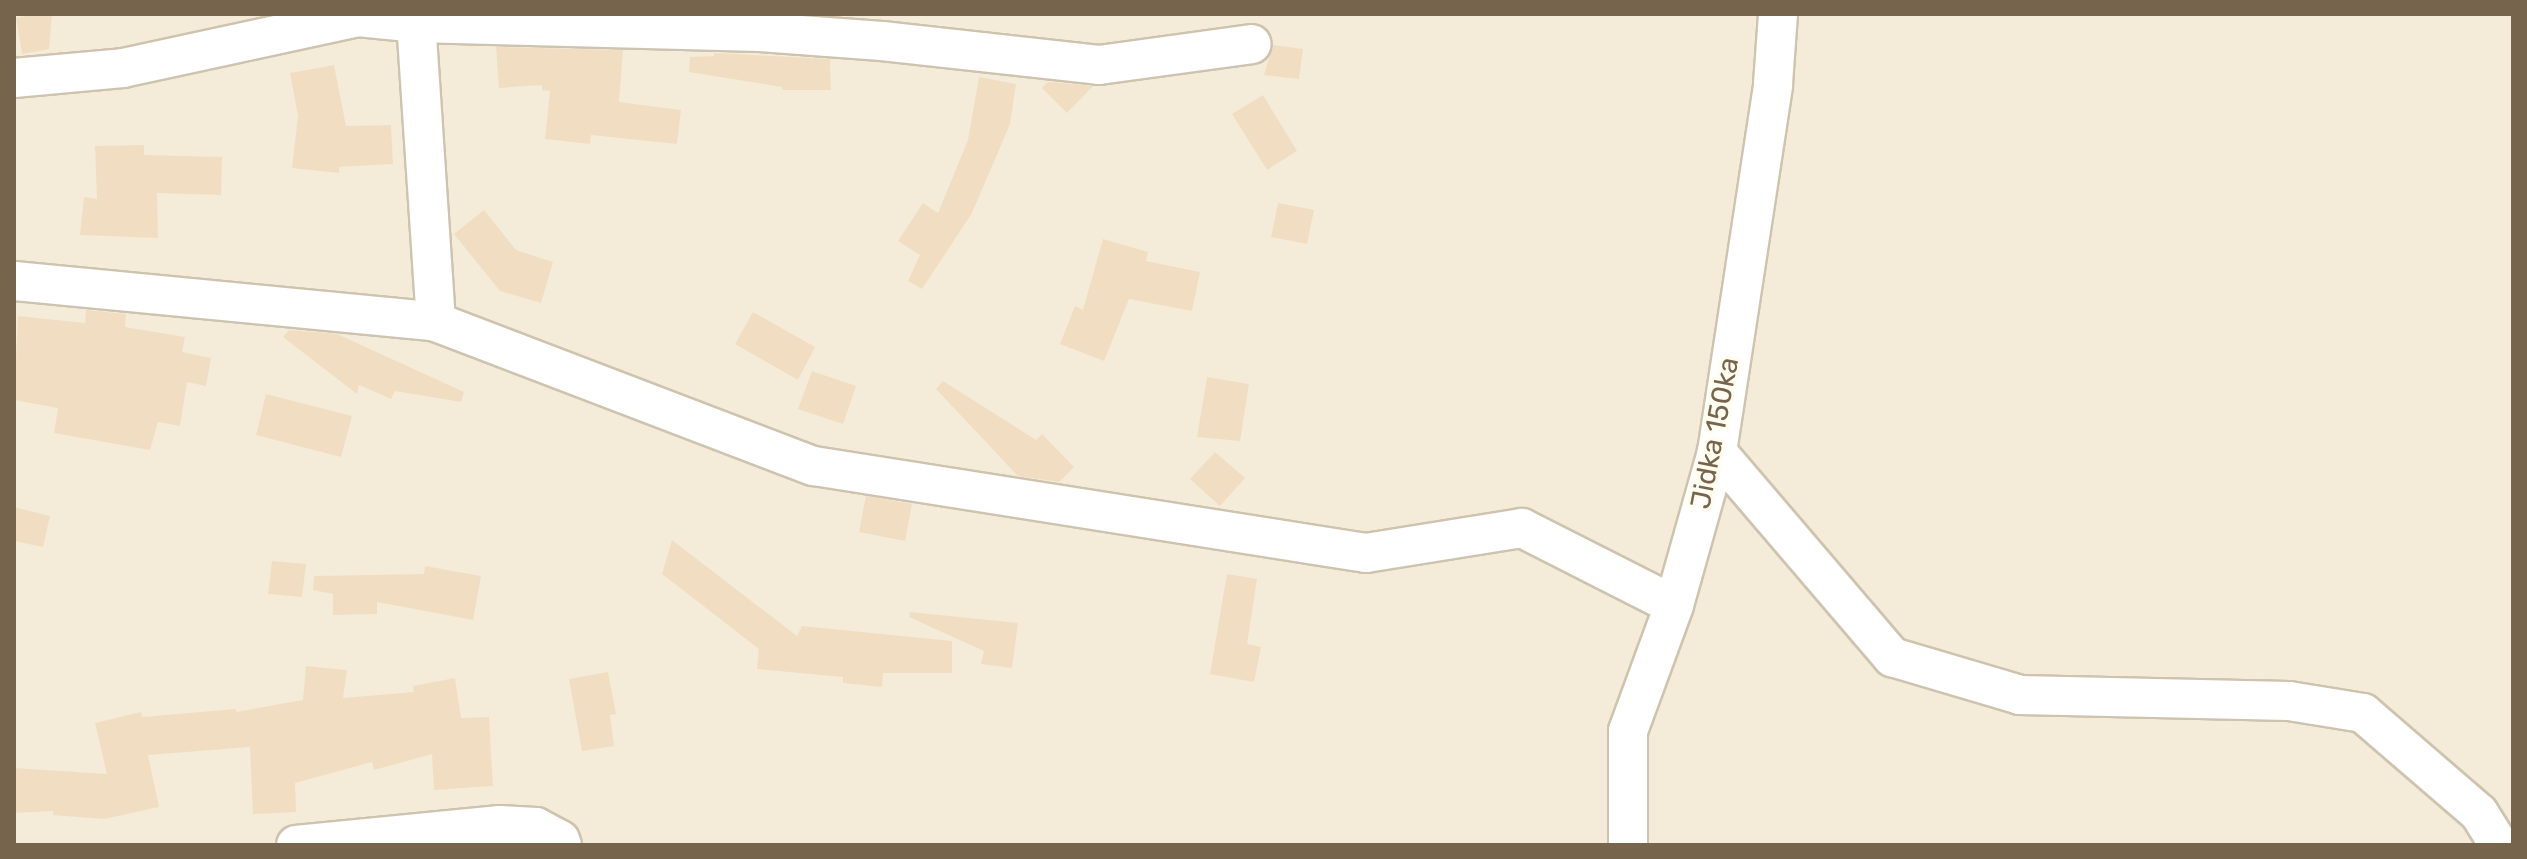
<!DOCTYPE html>
<style>
body{margin:0}
#map{position:relative;width:2527px;height:859px;overflow:hidden;background:#fcf9ea;font-family:Rubik,sans-serif}
div>[style]{position:absolute}
.residential>*{inset:0;background:#f4ecd8}
.building>*{inset:0;background:#f1dec2}
.roads{filter:drop-shadow(2px 0 #cec3af) drop-shadow(-2px 0 #cec3af) drop-shadow(0 2px #cec3af) drop-shadow(0 -2px #cec3af)}
.minor>*{height:38px;margin:-19px;padding:0 19px;transform-origin:19px;border-radius:19px;background:#fff}
span{translate:-50% -50%;white-space:nowrap;text-align:center;line-height:1.15;-webkit-text-stroke:7px #fffcf0;paint-order:stroke}
.street-label{font-size:28px;color:#77644d}
.frame{position:absolute;inset:0;border:16px solid #77644d;pointer-events:none}
</style>
<div id="map">
<div class="residential">
<i style="clip-path:polygon(14px 14px,2513px 14px,2513px 845px,14px 845px)"></i>
</div>
<div class="building">
<i style="clip-path:polygon(35px 14px,52px 14px,49px 49px,22px 54px,16px 18px)"></i>
<i style="clip-path:polygon(1273px 45px,1303px 49px,1299px 79px,1264px 75px)"></i>
<i style="clip-path:polygon(496px 47px,623px 50px,619px 102px,681px 110px,677px 144px,591px 135px,590px 144px,545px 139px,550px 91px,542px 90px,542px 85px,499px 88px)"></i>
<i style="clip-path:polygon(714px 53px,830px 59px,831px 90px,782px 90px,782px 87px,689px 72px,690px 57px,714px 56px)"></i>
<i style="clip-path:polygon(334px 65px,346px 126px,391px 125px,393px 164px,339px 167px,339px 173px,292px 168px,298px 116px,290px 73px)"></i>
<i style="clip-path:polygon(979px 77px,1016px 84px,1010px 124px,972px 213px,922px 289px,908px 281px,920px 255px,898px 241px,923px 203px,938px 213px,968px 140px)"></i>
<i style="clip-path:polygon(1048px 82px,1093px 86px,1067px 113px,1042px 88px)"></i>
<i style="clip-path:polygon(1263px 95px,1297px 151px,1267px 170px,1232px 114px)"></i>
<i style="clip-path:polygon(144px 145px,144px 155px,222px 157px,221px 195px,157px 193px,158px 238px,80px 235px,84px 197px,97px 199px,95px 146px)"></i>
<i style="clip-path:polygon(1278px 203px,1314px 210px,1307px 244px,1271px 237px)"></i>
<i style="clip-path:polygon(484px 210px,516px 250px,553px 262px,541px 303px,500px 291px,454px 234px)"></i>
<i style="clip-path:polygon(1103px 239px,1148px 252px,1146px 261px,1200px 272px,1192px 311px,1129px 299px,1104px 361px,1060px 344px,1075px 306px,1083px 310px)"></i>
<i style="clip-path:polygon(86px 310px,126px 314px,125px 327px,185px 337px,182px 352px,211px 358px,206px 386px,187px 382px,180px 426px,158px 422px,150px 450px,54px 433px,58px 408px,14px 400px,18px 316px,85px 323px)"></i>
<i style="clip-path:polygon(753px 312px,815px 347px,798px 380px,735px 344px)"></i>
<i style="clip-path:polygon(289px 330px,337px 334px,464px 392px,461px 402px,395px 391px,391px 399px,359px 385px,357px 394px,283px 337px)"></i>
<i style="clip-path:polygon(812px 371px,856px 386px,843px 424px,798px 409px)"></i>
<i style="clip-path:polygon(1207px 377px,1249px 384px,1240px 441px,1197px 437px)"></i>
<i style="clip-path:polygon(943px 381px,1036px 440px,1042px 434px,1074px 467px,1059px 482px,1018px 476px,936px 389px)"></i>
<i style="clip-path:polygon(266px 394px,352px 416px,341px 457px,256px 435px)"></i>
<i style="clip-path:polygon(1215px 452px,1245px 478px,1220px 506px,1190px 479px)"></i>
<i style="clip-path:polygon(866px 496px,912px 504px,905px 541px,859px 532px)"></i>
<i style="clip-path:polygon(14px 507px,50px 516px,43px 547px,14px 541px)"></i>
<i style="clip-path:polygon(672px 540px,797px 636px,802px 626px,952px 641px,952px 673px,883px 673px,882px 687px,843px 683px,843px 677px,757px 669px,759px 649px,662px 574px)"></i>
<i style="clip-path:polygon(272px 561px,306px 564px,302px 597px,268px 594px)"></i>
<i style="clip-path:polygon(425px 566px,481px 576px,473px 620px,377px 602px,377px 614px,333px 615px,333px 594px,313px 590px,314px 576px,424px 574px)"></i>
<i style="clip-path:polygon(1227px 574px,1257px 579px,1247px 644px,1261px 647px,1254px 682px,1210px 674px)"></i>
<i style="clip-path:polygon(910px 612px,1018px 623px,1012px 668px,981px 664px,984px 651px,909px 617px)"></i>
<i style="clip-path:polygon(306px 666px,347px 670px,343px 698px,414px 692px,413px 686px,455px 678px,461px 718px,489px 717px,493px 786px,434px 790px,432px 754px,374px 770px,372px 762px,295px 783px,296px 812px,253px 814px,250px 747px,148px 755px,159px 807px,104px 819px,53px 815px,53px 811px,14px 813px,14px 768px,107px 774px,95px 723px,141px 712px,142px 717px,236px 709px,236px 712px,303px 700px)"></i>
<i style="clip-path:polygon(608px 672px,616px 714px,610px 715px,614px 746px,582px 751px,569px 679px)"></i>
</div>
<div class="roads">
<div class="minor">
<i style="left:14px;top:78px;width:109px;rotate:-5.2deg"></i>
<i style="left:123px;top:68px;width:240px;rotate:-12.2deg"></i>
<i style="left:358px;top:17px;width:58px;rotate:5.9deg"></i>
<i style="left:416px;top:23px;width:9px;rotate:-96deg"></i>
<i style="left:14px;top:281px;width:424px;rotate:5.5deg"></i>
<i style="left:436px;top:322px;width:404px;rotate:20.9deg"></i>
<i style="left:814px;top:466px;width:559px;rotate:8.96deg"></i>
<i style="left:1366px;top:553px;width:158px;rotate:-9.1deg"></i>
<i style="left:1522px;top:528px;width:170px;rotate:26.9deg"></i>
<i style="left:436px;top:322px;width:300px;rotate:-93.8deg"></i>
<i style="left:416px;top:23px;width:344px;rotate:1.5deg"></i>
<i style="left:760px;top:32px;width:122px;rotate:4.2deg"></i>
<i style="left:882px;top:41px;width:218px;rotate:6.3deg"></i>
<i style="left:1099px;top:65px;width:154px;rotate:-7.8deg"></i>
<i style="left:1717px;top:452px;width:270px;rotate:49.5deg"></i>
<i style="left:1892px;top:657px;width:134px;rotate:16.5deg"></i>
<i style="left:2020px;top:695px;width:269px;rotate:1.3deg"></i>
<i style="left:2289px;top:701px;width:75px;rotate:9.2deg"></i>
<i style="left:2363px;top:713px;width:153px;rotate:40.8deg"></i>
<i style="left:2479px;top:813px;width:38px;rotate:58deg"></i>
<i style="left:296px;top:845px;width:205px;rotate:-5.6deg"></i>
<i style="left:500px;top:825px;width:36px;rotate:3deg"></i>
<i style="left:536px;top:827px;width:27px;rotate:28deg"></i>
<i style="left:560px;top:840px;width:5px;rotate:68deg"></i>
<i style="left:1628px;top:845px;width:114px;rotate:-90deg"></i>
<i style="left:1628px;top:731px;width:134px;rotate:-69.9deg"></i>
<i style="left:1674px;top:605px;width:159px;rotate:-74.3deg"></i>
<i style="left:1717px;top:452px;width:372px;rotate:-81.3deg"></i>
<i style="left:1773px;top:84px;width:70px;rotate:-85.9deg"></i>
</div>
</div>
<div class="street-label">
<span style="left:1715px;top:433px;rotate:-79deg">Jidka 150ka</span>
</div>
<div class="frame"></div>
</div>
